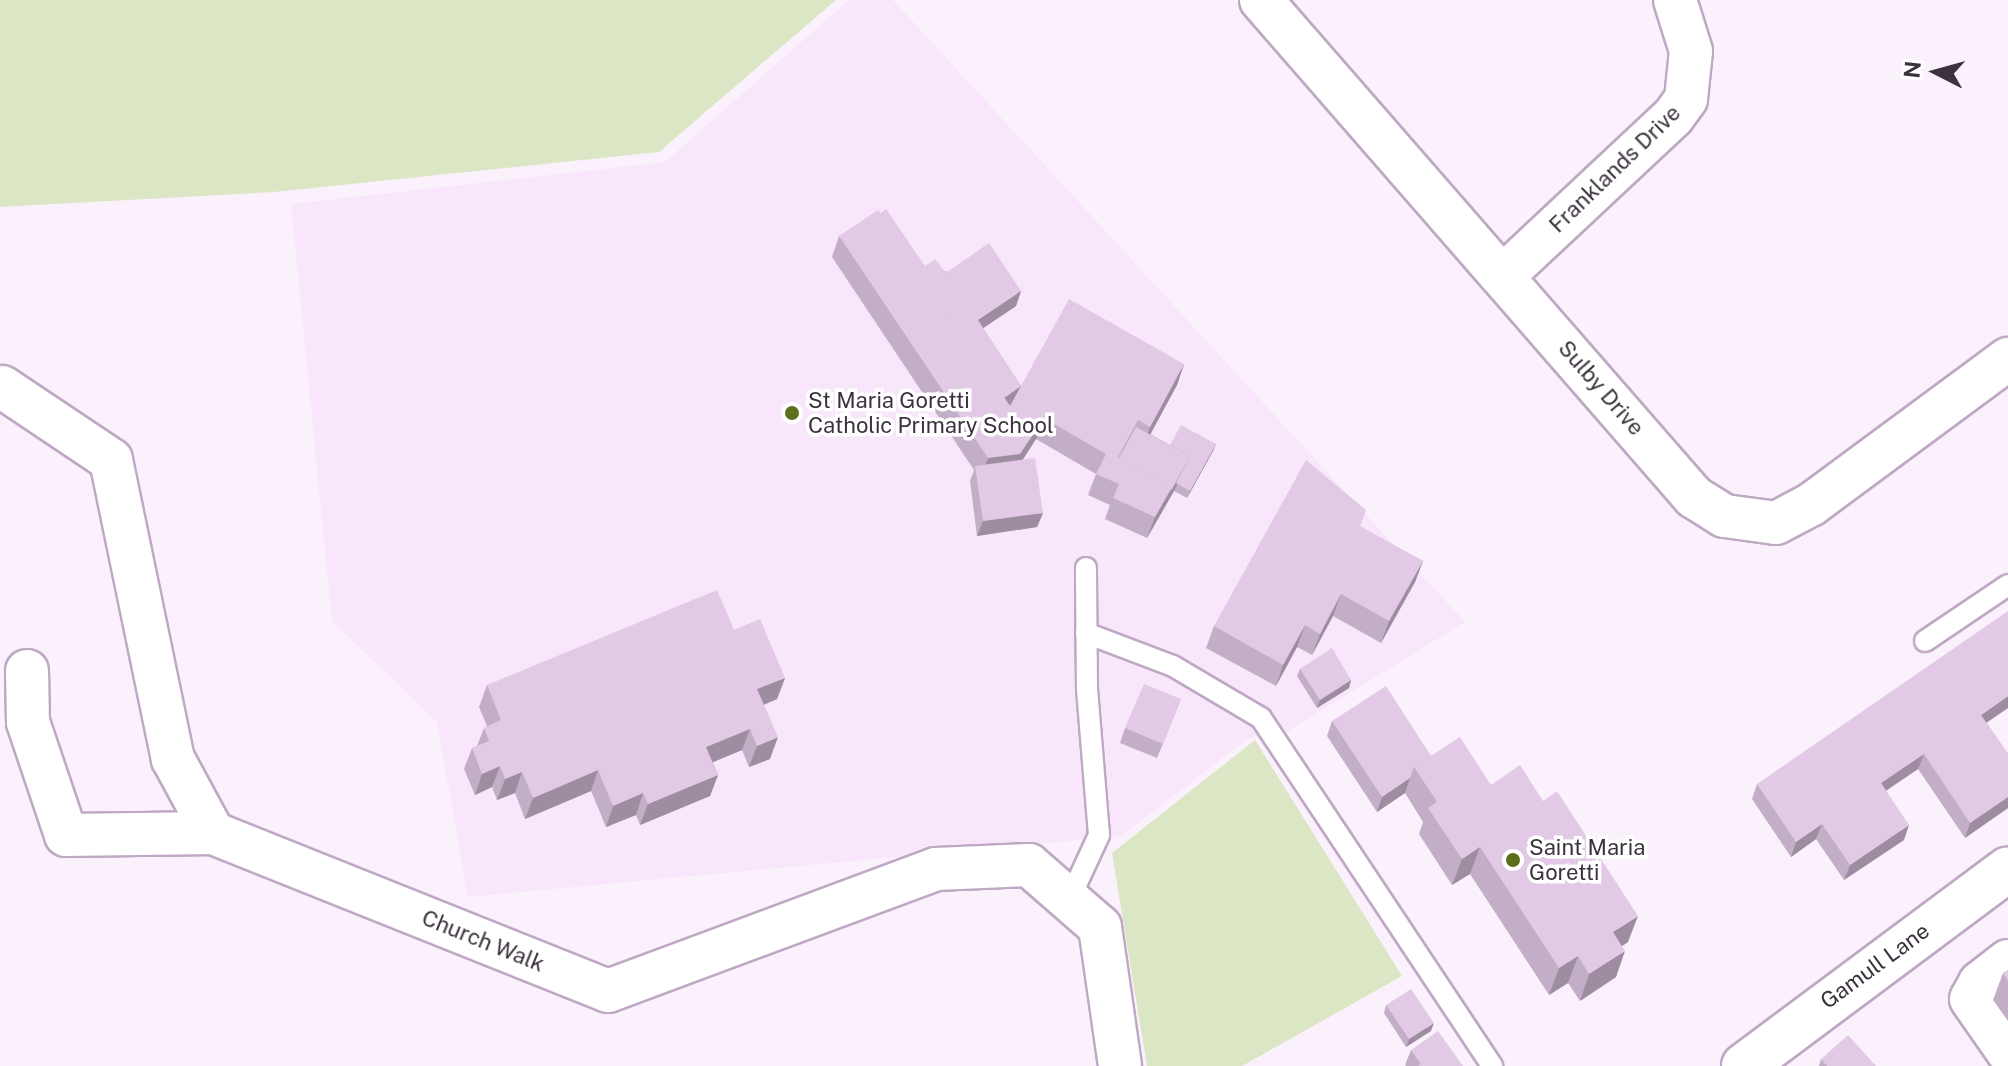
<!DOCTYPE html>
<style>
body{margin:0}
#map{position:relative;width:2008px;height:1066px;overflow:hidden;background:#fbf1fc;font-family:"Public Sans",sans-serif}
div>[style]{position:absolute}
.built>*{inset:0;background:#f8e6fb}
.green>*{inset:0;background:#dbe6c4}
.roads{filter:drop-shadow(2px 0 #bfa8c3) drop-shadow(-2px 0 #bfa8c3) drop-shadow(0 2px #bfa8c3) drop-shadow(0 -2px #bfa8c3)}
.lane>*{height:20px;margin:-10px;padding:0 10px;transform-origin:10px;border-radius:10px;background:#fff}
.street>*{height:42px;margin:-21px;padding:0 21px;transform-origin:21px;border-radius:21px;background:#fff}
.secondary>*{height:44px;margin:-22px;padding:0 22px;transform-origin:22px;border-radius:22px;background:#fff}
.wall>*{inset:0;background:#c2aec6}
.shaded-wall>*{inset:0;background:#9e8da1}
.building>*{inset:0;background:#e2cae6}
.dots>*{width:22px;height:22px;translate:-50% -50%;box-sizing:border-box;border:4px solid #fff;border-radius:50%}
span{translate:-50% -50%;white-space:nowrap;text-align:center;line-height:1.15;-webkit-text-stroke:7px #fff;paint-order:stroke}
.street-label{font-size:22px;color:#3b323d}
.poi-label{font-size:22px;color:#3b323d}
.left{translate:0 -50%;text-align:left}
.north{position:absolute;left:1896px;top:32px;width:80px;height:80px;-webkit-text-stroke:6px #fff;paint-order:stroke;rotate:276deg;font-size:22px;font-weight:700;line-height:32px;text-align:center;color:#3b323d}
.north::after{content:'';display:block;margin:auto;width:28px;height:36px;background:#3b323d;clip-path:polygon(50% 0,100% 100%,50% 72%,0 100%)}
</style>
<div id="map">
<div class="built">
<i style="clip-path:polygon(849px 0,893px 0,1465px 622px,1283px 734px,1250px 737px,1121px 836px,468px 897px,437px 722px,332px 621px,291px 204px,665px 162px)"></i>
</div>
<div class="green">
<i style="clip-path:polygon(0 0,836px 0,659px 152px,274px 192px,0 207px)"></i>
<i style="clip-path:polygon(1255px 740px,1402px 976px,1242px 1066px,1147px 1066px,1112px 853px)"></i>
</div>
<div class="roads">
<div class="lane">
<i style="left:1086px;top:633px;width:93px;rotate:20.8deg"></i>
<i style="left:1173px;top:666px;width:102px;rotate:30.6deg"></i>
<i style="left:1261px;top:718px;width:418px;rotate:56.4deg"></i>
<i style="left:1925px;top:641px;width:100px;rotate:-34deg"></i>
<i style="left:1069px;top:900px;width:72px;rotate:-65.2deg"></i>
<i style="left:1099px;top:835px;width:146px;rotate:-94.7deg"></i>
<i style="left:1087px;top:689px;width:121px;rotate:-90.5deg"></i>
</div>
<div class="street">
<i style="left:1261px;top:0;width:659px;rotate:48.94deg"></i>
<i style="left:1694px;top:497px;width:36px;rotate:32deg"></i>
<i style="left:1725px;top:516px;width:51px;rotate:7.8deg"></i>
<i style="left:1776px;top:523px;width:41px;rotate:-27.8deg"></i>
<i style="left:1812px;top:504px;width:244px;rotate:-36.5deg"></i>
<i style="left:1504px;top:275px;width:231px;rotate:-43.1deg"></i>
<i style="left:1673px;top:117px;width:22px;rotate:-54deg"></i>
<i style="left:1686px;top:99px;width:48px;rotate:-84.1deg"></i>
<i style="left:1691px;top:51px;width:53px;rotate:-107.4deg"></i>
<i style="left:2px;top:387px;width:131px;rotate:33.8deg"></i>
<i style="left:111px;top:460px;width:305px;rotate:78.3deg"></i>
<i style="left:173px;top:759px;width:84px;rotate:61.6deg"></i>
<i style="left:213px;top:833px;width:425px;rotate:21.8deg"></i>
<i style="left:608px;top:991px;width:350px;rotate:-20.4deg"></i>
<i style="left:936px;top:869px;width:93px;rotate:-2.5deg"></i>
<i style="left:1029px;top:865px;width:94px;rotate:41.1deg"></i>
<i style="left:1100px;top:927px;width:140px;rotate:81.8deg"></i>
<i style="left:27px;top:671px;width:51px;rotate:88.9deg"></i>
<i style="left:28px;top:722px;width:119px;rotate:71.4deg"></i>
<i style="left:66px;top:835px;width:147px;rotate:-0.8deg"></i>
<i style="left:2008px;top:961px;width:36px;rotate:142deg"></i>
<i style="left:1980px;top:983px;width:18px;rotate:119deg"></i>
<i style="left:1971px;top:999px;width:65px;rotate:55.1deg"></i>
</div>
<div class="secondary">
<i style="left:1744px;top:1066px;width:329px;rotate:-36.7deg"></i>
</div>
</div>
<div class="wall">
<i style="clip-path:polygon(839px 236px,925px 266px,1021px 291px,1016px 306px,983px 328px,1021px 386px,1184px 364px,1177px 385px,1150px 434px,1170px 445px,1216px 444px,1213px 451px,1187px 498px,1174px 491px,1147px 538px,1105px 519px,1110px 505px,1088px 495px,1096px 474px,1036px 439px,1023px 459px,1043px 513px,1037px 527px,977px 536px,970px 481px,974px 470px,832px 257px)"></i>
<i style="clip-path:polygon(1360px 527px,1423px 561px,1415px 582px,1381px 643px,1333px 616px,1312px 655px,1297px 647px,1276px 686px,1206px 648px,1214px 626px)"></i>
<i style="clip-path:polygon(734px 630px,785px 678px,777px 699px,764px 705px,770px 759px,749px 767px,742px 750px,713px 762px,718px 775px,710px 796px,640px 825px,636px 815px,606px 827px,591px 791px,525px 819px,515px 793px,497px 800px,492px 787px,475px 795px,464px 769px,472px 748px,477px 746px,484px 728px,487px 726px,479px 707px,487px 685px)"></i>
<i style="clip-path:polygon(1300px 669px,1351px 680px,1349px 688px,1317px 708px,1297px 676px)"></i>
<i style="clip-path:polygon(1181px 699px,1157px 758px,1120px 743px,1125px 728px)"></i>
<i style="clip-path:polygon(2008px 708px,1986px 722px,2008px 754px,2008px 808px,1965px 838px,1918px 769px,1886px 791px,1904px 840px,1844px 880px,1816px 839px,1791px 857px,1752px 799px,1757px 784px)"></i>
<i style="clip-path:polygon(1332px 721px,1431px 756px,1491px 785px,1628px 942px,1622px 946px,1616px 977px,1580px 1001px,1568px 983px,1549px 995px,1470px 874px,1452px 885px,1419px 834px,1423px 822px,1405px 793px,1377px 812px,1327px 736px)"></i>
<i style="clip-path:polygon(2008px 970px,2008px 1021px,1993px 1000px,2003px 973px)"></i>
<i style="clip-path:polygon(1386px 1005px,1431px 1031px,1406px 1047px,1384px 1013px)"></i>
<i style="clip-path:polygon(1411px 1050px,1463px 1066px,1406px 1066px,1405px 1065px)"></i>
<i style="clip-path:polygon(1821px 1059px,1876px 1066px,1819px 1066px)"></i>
</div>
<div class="shaded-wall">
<i style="clip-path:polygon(1021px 291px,1016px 306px,973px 335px,978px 320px)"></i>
<i style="clip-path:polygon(1184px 364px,1177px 385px,1143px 448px,1150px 427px)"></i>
<i style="clip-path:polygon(1021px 386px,1016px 401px,994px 416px,1000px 401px)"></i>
<i style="clip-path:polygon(1044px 418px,1036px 439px,1013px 475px,980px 479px,988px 458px)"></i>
<i style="clip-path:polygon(1216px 444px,1213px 451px,1187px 498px,1190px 491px)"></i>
<i style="clip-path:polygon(1190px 456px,1174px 491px,1147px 538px,1155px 517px)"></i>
<i style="clip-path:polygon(1043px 513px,1037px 527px,977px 536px,983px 521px)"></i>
<i style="clip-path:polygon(1423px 561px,1415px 582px,1381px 643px,1389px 621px)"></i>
<i style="clip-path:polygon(1341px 594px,1333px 616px,1312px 655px,1320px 634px)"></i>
<i style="clip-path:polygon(1305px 625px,1297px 647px,1276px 686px,1283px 665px)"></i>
<i style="clip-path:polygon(785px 678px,777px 699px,750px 710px,757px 689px)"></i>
<i style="clip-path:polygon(1351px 680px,1349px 688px,1317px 708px,1320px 700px)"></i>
<i style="clip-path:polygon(2008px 696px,2008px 708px,1976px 730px,1981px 715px)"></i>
<i style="clip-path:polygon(750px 729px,742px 750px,699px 768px,706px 747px)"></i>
<i style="clip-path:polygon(778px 737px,770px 759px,749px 767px,757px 746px)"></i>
<i style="clip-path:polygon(1924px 754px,1918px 769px,1875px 798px,1881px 783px)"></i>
<i style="clip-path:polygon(500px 766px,492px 787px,475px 795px,482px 774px)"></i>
<i style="clip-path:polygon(598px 770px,591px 791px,525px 819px,533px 798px)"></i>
<i style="clip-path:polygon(522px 772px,515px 793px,497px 800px,505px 779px)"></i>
<i style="clip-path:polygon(718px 775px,710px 796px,640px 825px,648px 804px)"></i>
<i style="clip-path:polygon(1410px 778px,1405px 793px,1377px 812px,1382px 797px)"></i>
<i style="clip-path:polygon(643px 793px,636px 815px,606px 827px,613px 806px)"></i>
<i style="clip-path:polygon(2008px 797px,2008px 808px,1965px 838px,1970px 823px)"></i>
<i style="clip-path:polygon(1822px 824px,1816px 839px,1791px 857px,1796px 842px)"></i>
<i style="clip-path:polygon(1909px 825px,1904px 840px,1844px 880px,1850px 865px)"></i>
<i style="clip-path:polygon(1480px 847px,1470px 874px,1452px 885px,1462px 859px)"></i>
<i style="clip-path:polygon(1638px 916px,1628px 942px,1603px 958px,1613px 932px)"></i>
<i style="clip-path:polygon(1625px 951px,1616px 977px,1580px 1001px,1589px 974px)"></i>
<i style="clip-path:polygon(1578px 956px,1568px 983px,1549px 995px,1559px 968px)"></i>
<i style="clip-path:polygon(1434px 1023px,1431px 1031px,1406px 1047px,1409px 1039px)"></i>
</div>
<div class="building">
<i style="clip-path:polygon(886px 209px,925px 266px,935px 259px,946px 273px,989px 243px,1021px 291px,978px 320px,1021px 386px,1004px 398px,880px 214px)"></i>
<i style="clip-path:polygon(878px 210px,1010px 406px,1069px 299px,1184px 364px,1150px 427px,1138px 420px,1118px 457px,1172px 487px,1155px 517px,1113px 498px,1119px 484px,1096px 474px,1106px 454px,1044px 418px,1020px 454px,988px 458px,839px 236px)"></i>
<i style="clip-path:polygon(1181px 425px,1216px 444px,1190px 491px,1176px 483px,1190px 456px,1170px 445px)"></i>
<i style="clip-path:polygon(1136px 427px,1190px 456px,1170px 493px,1172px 487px,1119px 458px)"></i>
<i style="clip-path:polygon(1035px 458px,1043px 513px,983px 521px,975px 466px)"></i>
<i style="clip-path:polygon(1306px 460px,1366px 510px,1360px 526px,1423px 561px,1389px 621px,1341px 594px,1320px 634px,1305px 625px,1283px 665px,1214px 626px)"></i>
<i style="clip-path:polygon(717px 590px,734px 630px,760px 619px,785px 678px,757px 689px,778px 737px,757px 746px,750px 729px,706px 747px,718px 775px,648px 804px,643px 793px,613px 806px,598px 770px,533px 798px,522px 772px,505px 779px,500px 766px,482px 774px,472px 748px,489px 741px,484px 728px,501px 720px,487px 685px)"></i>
<i style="clip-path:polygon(2008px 611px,2008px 696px,1981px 715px,2008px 754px,2008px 797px,1970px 823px,1924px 754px,1881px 783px,1909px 825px,1850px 865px,1822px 824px,1796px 842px,1757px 784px)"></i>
<i style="clip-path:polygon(1332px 648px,1351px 680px,1320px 700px,1300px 669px)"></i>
<i style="clip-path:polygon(1144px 684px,1181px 699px,1163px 744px,1125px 728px)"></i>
<i style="clip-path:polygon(1386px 686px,1431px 756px,1414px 767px,1410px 778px,1382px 797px,1332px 721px)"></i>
<i style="clip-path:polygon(1460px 737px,1491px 785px,1520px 765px,1543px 801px,1557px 791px,1638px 916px,1613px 932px,1625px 951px,1589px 974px,1578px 956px,1559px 968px,1480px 847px,1462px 859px,1428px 808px,1437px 802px,1414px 767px)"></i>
<i style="clip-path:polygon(2008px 970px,2008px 981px,2003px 973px)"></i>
<i style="clip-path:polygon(1411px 989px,1434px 1023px,1409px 1039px,1386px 1005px)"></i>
<i style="clip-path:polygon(1438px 1031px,1463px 1066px,1418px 1066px,1421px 1064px,1411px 1050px)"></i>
<i style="clip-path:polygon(1848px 1035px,1876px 1066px,1827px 1066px,1821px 1059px)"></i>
</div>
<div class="dots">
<i style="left:792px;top:413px;background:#5d6f1c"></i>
<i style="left:1513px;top:860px;background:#5d6f1c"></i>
</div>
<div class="street-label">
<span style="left:1615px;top:169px;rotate:-44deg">Franklands Drive</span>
<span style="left:1601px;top:388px;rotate:49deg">Sulby Drive</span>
<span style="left:483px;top:941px;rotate:22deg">Church Walk</span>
<span style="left:1875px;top:966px;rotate:-36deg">Gamull Lane</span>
</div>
<div class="poi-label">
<span class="left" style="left:808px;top:413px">St Maria Goretti<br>Catholic Primary School</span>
<span class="left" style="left:1529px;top:860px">Saint Maria<br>Goretti</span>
</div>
<div class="north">N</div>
</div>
